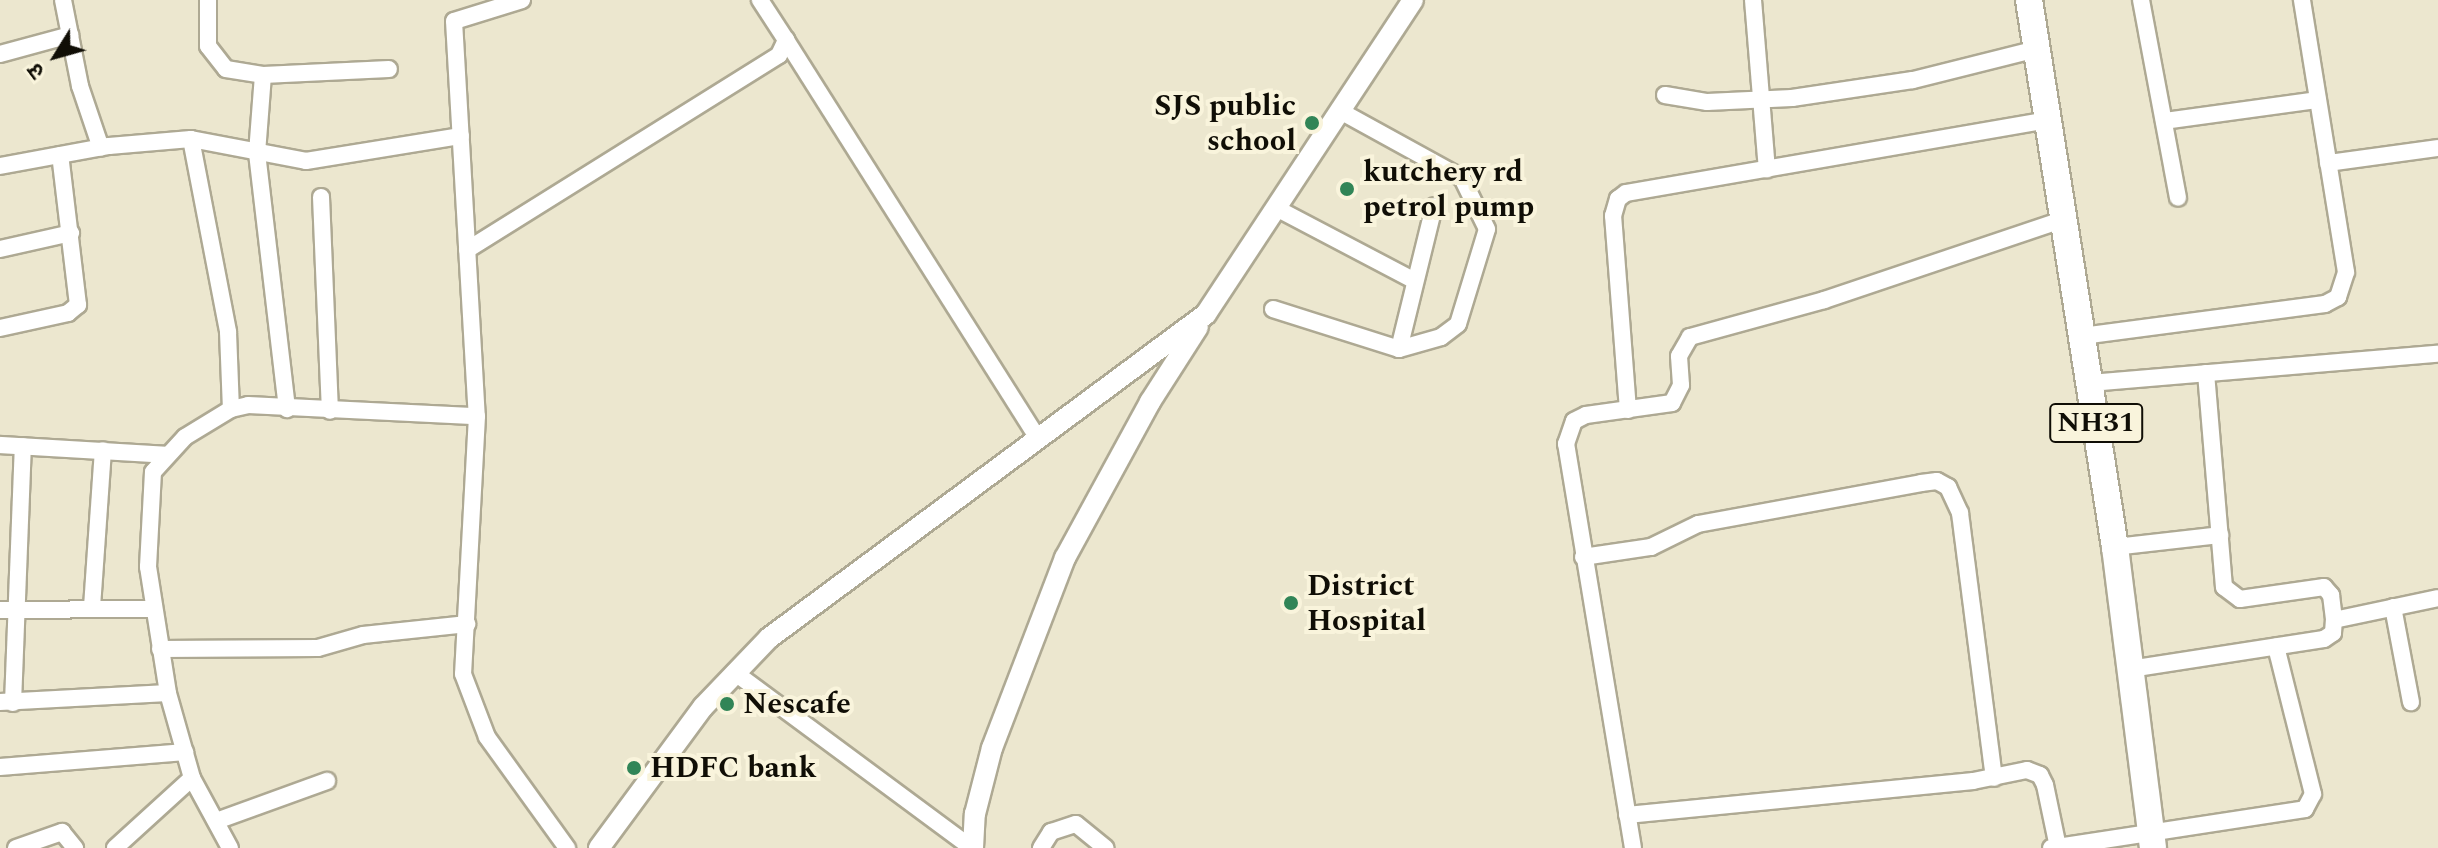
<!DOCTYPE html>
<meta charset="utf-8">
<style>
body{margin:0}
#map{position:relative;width:2438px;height:848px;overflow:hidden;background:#ece7cf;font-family:Spectral,"Noto Sans Devanagari",serif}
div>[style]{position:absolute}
.roads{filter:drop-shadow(2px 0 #aea993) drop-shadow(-2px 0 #aea993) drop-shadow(0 2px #aea993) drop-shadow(0 -2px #aea993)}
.minor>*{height:16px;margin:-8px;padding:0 8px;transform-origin:8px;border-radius:8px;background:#fff}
.tertiary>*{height:20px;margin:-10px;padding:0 10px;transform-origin:10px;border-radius:10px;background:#fff}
.trunk>*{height:26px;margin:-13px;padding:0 13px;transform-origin:13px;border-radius:13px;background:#fff}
.dots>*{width:22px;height:22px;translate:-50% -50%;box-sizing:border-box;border:4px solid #f9f4dc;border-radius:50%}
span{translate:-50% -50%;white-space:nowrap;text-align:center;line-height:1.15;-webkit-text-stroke:8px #f9f4dc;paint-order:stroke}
.shield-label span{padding:2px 6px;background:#f9f4dc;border:2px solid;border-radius:6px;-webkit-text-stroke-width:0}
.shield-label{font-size:28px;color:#100e06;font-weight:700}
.poi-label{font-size:30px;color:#100e06;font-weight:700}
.right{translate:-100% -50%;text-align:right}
.left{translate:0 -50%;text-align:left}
.north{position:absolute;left:16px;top:16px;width:80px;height:80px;-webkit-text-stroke:6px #f9f4dc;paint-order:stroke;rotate:233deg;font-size:22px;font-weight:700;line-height:32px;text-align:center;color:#100e06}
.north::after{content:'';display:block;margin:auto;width:28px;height:36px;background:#100e06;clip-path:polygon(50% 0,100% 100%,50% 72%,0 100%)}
</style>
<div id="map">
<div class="roads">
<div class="minor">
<i style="left:63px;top:0;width:88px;rotate:78.8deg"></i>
<i style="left:80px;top:86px;width:65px;rotate:71.3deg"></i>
<i style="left:208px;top:0;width:46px;rotate:90deg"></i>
<i style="left:208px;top:46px;width:29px;rotate:52deg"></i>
<i style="left:226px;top:69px;width:37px;rotate:9deg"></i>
<i style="left:263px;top:75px;width:126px;rotate:-2.7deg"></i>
<i style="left:522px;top:0;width:71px;rotate:162.8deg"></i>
<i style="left:454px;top:21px;width:396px;rotate:86.7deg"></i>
<i style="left:477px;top:416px;width:258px;rotate:93.1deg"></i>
<i style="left:463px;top:674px;width:67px;rotate:69.1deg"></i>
<i style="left:487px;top:737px;width:137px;rotate:54.2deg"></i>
<i style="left:1753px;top:0;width:170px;rotate:85.3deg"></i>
<i style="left:2141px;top:0;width:201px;rotate:79.4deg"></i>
<i style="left:786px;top:40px;width:473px;rotate:57.7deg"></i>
<i style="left:0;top:54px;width:73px;rotate:-15.2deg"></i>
<i style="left:263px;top:75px;width:78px;rotate:94.4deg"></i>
<i style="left:257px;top:153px;width:258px;rotate:83.3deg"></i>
<i style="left:1665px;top:95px;width:43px;rotate:9.5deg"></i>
<i style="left:1707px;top:102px;width:85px;rotate:-2.7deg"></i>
<i style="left:1792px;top:98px;width:122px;rotate:-8.5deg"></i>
<i style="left:1913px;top:80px;width:128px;rotate:-14deg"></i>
<i style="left:2164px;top:121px;width:155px;rotate:-7.8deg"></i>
<i style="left:191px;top:139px;width:197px;rotate:79.1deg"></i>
<i style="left:228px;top:332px;width:77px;rotate:87.8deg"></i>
<i style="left:2328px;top:163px;width:111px;rotate:-7.8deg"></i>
<i style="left:0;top:166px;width:111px;rotate:-10.4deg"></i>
<i style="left:109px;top:146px;width:82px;rotate:-4.9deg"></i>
<i style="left:191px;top:139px;width:117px;rotate:10.8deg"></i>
<i style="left:306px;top:161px;width:157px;rotate:-9.2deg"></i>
<i style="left:321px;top:197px;width:214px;rotate:87.6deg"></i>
<i style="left:1276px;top:208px;width:157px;rotate:27.7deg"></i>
<i style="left:0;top:249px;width:73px;rotate:-12.7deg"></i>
<i style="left:467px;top:250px;width:368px;rotate:-32deg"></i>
<i style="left:779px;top:55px;width:17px;rotate:-65deg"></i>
<i style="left:786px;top:40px;width:48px;rotate:-123deg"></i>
<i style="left:1273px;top:309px;width:132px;rotate:17.6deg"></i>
<i style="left:1399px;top:349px;width:44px;rotate:-15.9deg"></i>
<i style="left:1441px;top:337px;width:21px;rotate:-37deg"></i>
<i style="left:1458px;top:324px;width:99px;rotate:-73deg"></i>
<i style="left:1487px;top:229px;width:57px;rotate:-116.1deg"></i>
<i style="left:1462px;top:178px;width:139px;rotate:-151.2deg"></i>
<i style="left:0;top:328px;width:70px;rotate:-12.4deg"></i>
<i style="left:68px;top:313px;width:13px;rotate:-39deg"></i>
<i style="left:78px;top:305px;width:151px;rotate:-96.8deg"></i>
<i style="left:2082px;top:336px;width:245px;rotate:-7.5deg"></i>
<i style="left:2325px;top:304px;width:15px;rotate:-28deg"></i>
<i style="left:2338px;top:297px;width:26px;rotate:-72deg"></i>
<i style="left:2346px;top:272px;width:276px;rotate:-99.2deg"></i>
<i style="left:1399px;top:349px;width:147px;rotate:-76.2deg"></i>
<i style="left:2206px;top:373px;width:215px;rotate:85.2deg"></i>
<i style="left:2224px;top:587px;width:20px;rotate:37deg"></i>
<i style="left:2240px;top:599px;width:85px;rotate:-8.1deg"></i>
<i style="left:2324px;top:587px;width:11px;rotate:49deg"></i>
<i style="left:2331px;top:595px;width:25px;rotate:83deg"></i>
<i style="left:2089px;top:383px;width:350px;rotate:-4.8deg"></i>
<i style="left:1628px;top:410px;width:195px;rotate:-94.4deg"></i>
<i style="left:1613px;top:216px;width:18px;rotate:-74deg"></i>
<i style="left:1618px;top:199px;width:10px;rotate:-37deg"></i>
<i style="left:1626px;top:193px;width:430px;rotate:-9.8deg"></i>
<i style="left:0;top:445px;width:166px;rotate:3.4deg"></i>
<i style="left:2115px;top:547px;width:106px;rotate:-6.5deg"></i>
<i style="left:1583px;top:557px;width:69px;rotate:-8.4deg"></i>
<i style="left:1651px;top:547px;width:52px;rotate:-26.1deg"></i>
<i style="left:1698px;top:524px;width:227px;rotate:-10.4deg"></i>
<i style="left:1921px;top:483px;width:16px;rotate:-7deg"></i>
<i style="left:1937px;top:481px;width:13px;rotate:29deg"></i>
<i style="left:1948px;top:487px;width:29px;rotate:65deg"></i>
<i style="left:1960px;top:513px;width:267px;rotate:82.7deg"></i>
<i style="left:92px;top:607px;width:157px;rotate:-86deg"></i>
<i style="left:2393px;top:607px;width:97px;rotate:79.3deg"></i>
<i style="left:0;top:610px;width:153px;rotate:-0.4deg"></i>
<i style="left:160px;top:649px;width:158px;rotate:-0.4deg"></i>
<i style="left:318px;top:648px;width:47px;rotate:-16.1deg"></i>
<i style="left:363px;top:635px;width:105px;rotate:-6deg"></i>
<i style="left:2130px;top:669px;width:196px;rotate:-8.8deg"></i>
<i style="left:2324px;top:639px;width:11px;rotate:-34deg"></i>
<i style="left:2333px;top:633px;width:13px;rotate:-86deg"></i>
<i style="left:2334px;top:620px;width:106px;rotate:-11.9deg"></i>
<i style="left:734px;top:672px;width:296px;rotate:36.5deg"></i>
<i style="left:0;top:702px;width:168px;rotate:-3.1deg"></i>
<i style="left:13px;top:703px;width:257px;rotate:-87.8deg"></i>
<i style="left:0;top:767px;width:186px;rotate:-4.6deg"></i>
<i style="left:1627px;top:815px;width:348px;rotate:-5.6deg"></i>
<i style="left:1973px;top:781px;width:55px;rotate:-11.5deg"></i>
<i style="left:2027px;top:770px;width:14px;rotate:21deg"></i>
<i style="left:2040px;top:775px;width:11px;rotate:63deg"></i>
<i style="left:2045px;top:785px;width:63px;rotate:78.2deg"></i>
<i style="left:219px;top:820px;width:115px;rotate:-19.9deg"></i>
<i style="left:16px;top:848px;width:49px;rotate:-19.2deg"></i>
<i style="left:62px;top:832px;width:21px;rotate:51deg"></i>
<i style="left:115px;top:848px;width:104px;rotate:-42.3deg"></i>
<i style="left:230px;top:848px;width:80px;rotate:-118.5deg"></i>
<i style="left:192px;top:778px;width:88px;rotate:-105.8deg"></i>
<i style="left:168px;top:693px;width:128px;rotate:-99deg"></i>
<i style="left:148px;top:567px;width:95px;rotate:-87deg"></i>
<i style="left:153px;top:472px;width:47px;rotate:-47.6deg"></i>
<i style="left:185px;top:437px;width:54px;rotate:-31.3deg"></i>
<i style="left:231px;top:409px;width:17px;rotate:-13deg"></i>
<i style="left:248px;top:405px;width:229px;rotate:2.8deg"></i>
<i style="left:1041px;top:848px;width:19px;rotate:-58deg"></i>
<i style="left:1051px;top:832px;width:26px;rotate:-18deg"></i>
<i style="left:1076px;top:824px;width:38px;rotate:39deg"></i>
<i style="left:1633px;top:848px;width:410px;rotate:-99.4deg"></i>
<i style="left:1566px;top:444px;width:24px;rotate:-71deg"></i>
<i style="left:1574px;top:421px;width:13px;rotate:-27deg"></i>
<i style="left:1586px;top:415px;width:87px;rotate:-7.9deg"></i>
<i style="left:1672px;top:403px;width:20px;rotate:-63deg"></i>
<i style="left:1681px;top:385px;width:29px;rotate:-94deg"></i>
<i style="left:1679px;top:356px;width:22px;rotate:-60deg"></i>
<i style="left:1690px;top:337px;width:139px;rotate:-15.4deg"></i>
<i style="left:1824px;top:300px;width:253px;rotate:-18.6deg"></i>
<i style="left:2051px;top:848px;width:257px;rotate:-8.7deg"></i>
<i style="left:2305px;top:809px;width:17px;rotate:-62deg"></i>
<i style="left:2313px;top:794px;width:152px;rotate:-104.1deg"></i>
</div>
<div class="tertiary">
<i style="left:599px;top:848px;width:175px;rotate:-53.6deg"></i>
<i style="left:703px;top:707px;width:95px;rotate:-46.3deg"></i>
<i style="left:769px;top:638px;width:544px;rotate:-36.55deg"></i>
<i style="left:1206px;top:314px;width:376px;rotate:-56.6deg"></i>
<i style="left:973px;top:848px;width:34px;rotate:-87deg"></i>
<i style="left:975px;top:814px;width:68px;rotate:-75.6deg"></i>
<i style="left:992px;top:748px;width:204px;rotate:-69deg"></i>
<i style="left:1065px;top:558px;width:178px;rotate:-61.4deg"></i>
<i style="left:1150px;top:402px;width:89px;rotate:-57.4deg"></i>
</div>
<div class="trunk">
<i style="left:2029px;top:0;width:554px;rotate:81.07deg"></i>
<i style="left:2115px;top:547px;width:303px;rotate:82.8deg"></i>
</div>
</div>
<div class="dots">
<i style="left:1312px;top:123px;background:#318557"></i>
<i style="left:1347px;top:189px;background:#318557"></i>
<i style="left:1291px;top:603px;background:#318557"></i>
<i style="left:727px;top:704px;background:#318557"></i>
<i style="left:634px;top:768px;background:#318557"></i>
</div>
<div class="shield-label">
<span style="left:2096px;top:423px">NH31</span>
</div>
<div class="poi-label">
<span class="right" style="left:1296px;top:123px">SJS public<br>school</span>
<span class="left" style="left:1363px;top:189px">kutchery rd<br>petrol pump</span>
<span class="left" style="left:1307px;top:603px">District<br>Hospital</span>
<span class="left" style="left:743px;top:704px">Nescafe</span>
<span class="left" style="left:650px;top:768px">HDFC bank</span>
</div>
<div class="north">उ</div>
</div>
